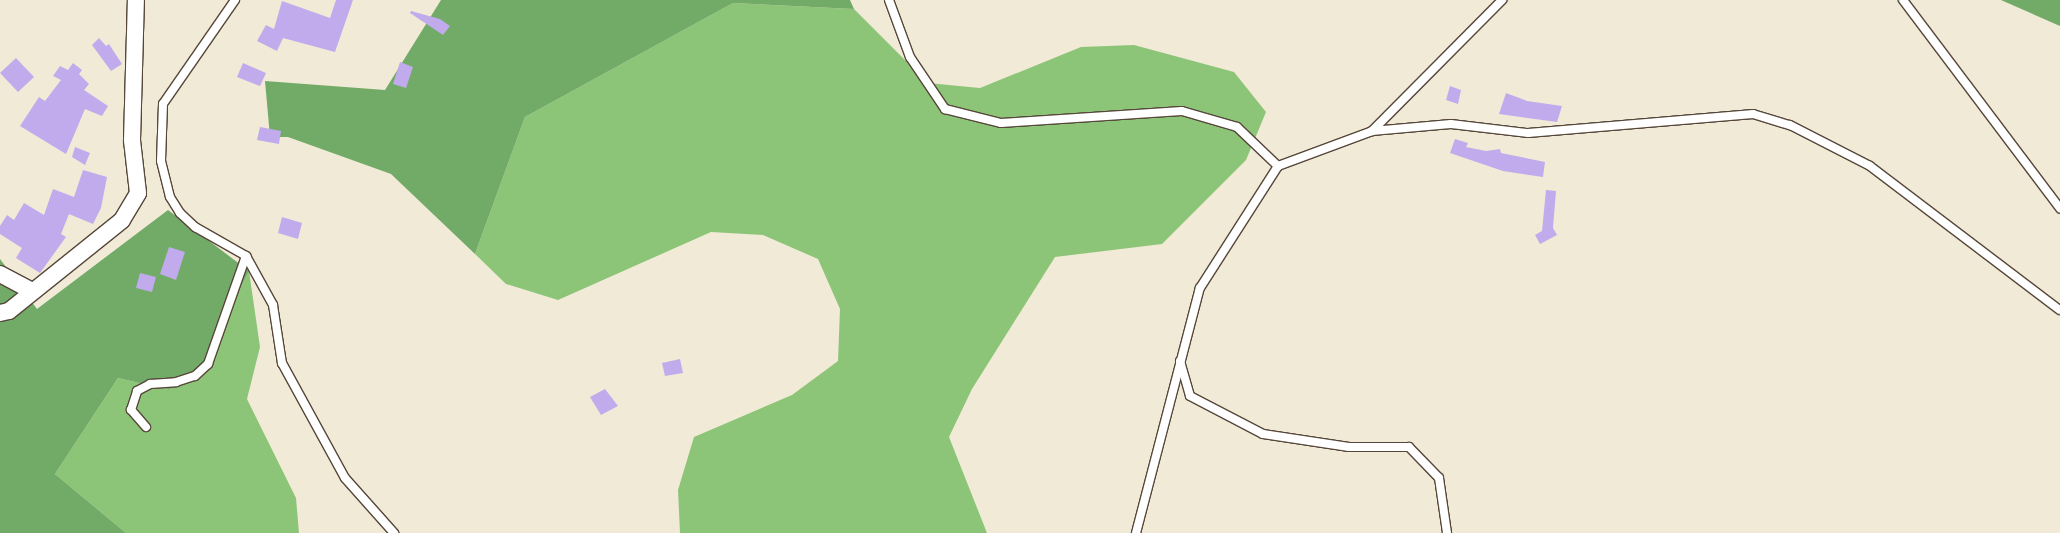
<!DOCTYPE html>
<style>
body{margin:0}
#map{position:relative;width:2060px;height:533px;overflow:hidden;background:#f1ead7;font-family:"Comic Neue",sans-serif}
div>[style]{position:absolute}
.green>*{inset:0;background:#8dc578}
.forest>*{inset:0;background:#72aa68}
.building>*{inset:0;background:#c1abec}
.roads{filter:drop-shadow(1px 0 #56473a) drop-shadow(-1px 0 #56473a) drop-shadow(0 1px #56473a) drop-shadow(0 -1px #56473a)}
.service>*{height:8px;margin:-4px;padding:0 4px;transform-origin:4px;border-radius:4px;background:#fff}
.minor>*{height:16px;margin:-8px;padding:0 8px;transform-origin:8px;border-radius:8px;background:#fff}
span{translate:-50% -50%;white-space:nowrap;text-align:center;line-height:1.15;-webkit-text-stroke:4px #f6f6f2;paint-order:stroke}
</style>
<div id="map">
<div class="green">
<i style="clip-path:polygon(733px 3px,854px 9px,928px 83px,980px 88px,1081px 47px,1134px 45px,1234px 72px,1266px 112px,1246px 160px,1162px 244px,1055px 257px,972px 389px,949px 437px,987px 533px,680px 533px,678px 490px,694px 437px,792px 395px,838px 361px,840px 309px,818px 259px,763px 235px,711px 232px,558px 300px,506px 284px,475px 254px,525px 117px)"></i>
<i style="clip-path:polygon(249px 271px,260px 347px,247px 399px,296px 498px,299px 533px,126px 533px,55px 474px,118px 378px,169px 390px,201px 366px)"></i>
</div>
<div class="forest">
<i style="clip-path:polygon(441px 0,850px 0,854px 9px,733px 3px,525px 117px,475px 254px,391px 174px,288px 137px,270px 137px,265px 81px,385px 90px)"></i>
<i style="clip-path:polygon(2001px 0,2060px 0,2060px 26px)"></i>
<i style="clip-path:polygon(168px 210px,249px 271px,201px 366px,169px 390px,118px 378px,55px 474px,126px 533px,0 533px,0 259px,37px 309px)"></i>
</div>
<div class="building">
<i style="clip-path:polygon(336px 0,353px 0,335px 52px,283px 38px,277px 51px,257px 41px,266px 25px,274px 29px,282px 1px,330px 18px)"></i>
<i style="clip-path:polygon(411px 11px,440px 19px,450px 26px,443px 35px,410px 13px)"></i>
<i style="clip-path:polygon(99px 38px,106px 46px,109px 44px,122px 64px,111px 71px,92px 45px)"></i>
<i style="clip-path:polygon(16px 58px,34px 77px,18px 92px,0 73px)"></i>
<i style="clip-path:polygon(400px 62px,413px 67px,406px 88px,393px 84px)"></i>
<i style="clip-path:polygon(73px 63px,82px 70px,79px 74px,89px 84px,84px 90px,108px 106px,102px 116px,85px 109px,66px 154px,20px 126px,39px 97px,45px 101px,61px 80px,53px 76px,60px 66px,68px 70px)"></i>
<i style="clip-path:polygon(243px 63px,266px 73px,260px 86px,237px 77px)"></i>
<i style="clip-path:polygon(1450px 86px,1461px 90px,1458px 104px,1446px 100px)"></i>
<i style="clip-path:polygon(1506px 93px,1527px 101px,1562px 106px,1557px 122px,1499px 114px)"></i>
<i style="clip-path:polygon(260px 127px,281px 131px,279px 144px,257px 140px)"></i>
<i style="clip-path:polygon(1455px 139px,1468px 143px,1466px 147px,1486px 151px,1500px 149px,1501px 153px,1545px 162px,1543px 177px,1503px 171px,1450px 153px)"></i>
<i style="clip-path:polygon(75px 147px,90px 153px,85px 165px,72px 157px)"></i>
<i style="clip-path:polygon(83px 170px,107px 177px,101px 208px,93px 224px,69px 214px,61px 234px,66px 237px,40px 273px,16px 258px,22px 248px,0 234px,0 226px,7px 215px,14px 220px,24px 203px,44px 215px,53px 189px,74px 197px)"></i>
<i style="clip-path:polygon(1546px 190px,1556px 191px,1553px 228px,1557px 235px,1540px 244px,1535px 235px,1542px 231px)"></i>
<i style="clip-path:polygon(282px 217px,302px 223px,298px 239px,278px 233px)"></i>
<i style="clip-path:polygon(169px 247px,185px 252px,176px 280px,160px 274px)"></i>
<i style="clip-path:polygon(140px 273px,156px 277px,152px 292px,136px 288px)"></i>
<i style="clip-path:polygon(680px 359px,683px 373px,665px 376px,662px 363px)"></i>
<i style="clip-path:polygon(605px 389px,618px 406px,601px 415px,590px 397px)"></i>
</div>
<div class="roads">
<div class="service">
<i style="left:235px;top:0;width:126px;rotate:124.7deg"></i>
<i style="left:163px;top:104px;width:57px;rotate:92deg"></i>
<i style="left:161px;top:161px;width:37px;rotate:76deg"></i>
<i style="left:170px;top:197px;width:19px;rotate:58deg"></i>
<i style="left:180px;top:213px;width:21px;rotate:43deg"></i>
<i style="left:195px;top:227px;width:59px;rotate:29.6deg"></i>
<i style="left:246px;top:256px;width:56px;rotate:61.1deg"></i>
<i style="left:273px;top:305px;width:59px;rotate:81.2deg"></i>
<i style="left:282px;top:363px;width:131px;rotate:61.3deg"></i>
<i style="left:345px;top:478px;width:74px;rotate:48.3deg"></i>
<i style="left:889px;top:0;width:61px;rotate:69.8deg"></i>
<i style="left:910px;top:57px;width:63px;rotate:56.1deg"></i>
<i style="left:945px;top:109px;width:58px;rotate:14deg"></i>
<i style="left:1001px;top:123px;width:181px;rotate:-3.8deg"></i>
<i style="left:1182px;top:111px;width:57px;rotate:16.2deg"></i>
<i style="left:1237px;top:127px;width:57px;rotate:43.6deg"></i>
<i style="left:1903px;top:0;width:261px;rotate:53deg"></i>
<i style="left:1372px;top:131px;width:185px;rotate:-45.2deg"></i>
<i style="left:1180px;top:361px;width:36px;rotate:74deg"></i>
<i style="left:1190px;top:396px;width:82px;rotate:27.5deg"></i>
<i style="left:1263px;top:434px;width:87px;rotate:8.6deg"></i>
<i style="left:1349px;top:447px;width:60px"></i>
<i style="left:1409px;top:447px;width:43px;rotate:45.9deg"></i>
<i style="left:1439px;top:478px;width:56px;rotate:81.7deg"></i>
<i style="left:146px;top:427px;width:23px;rotate:-131deg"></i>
<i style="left:131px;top:410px;width:20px;rotate:-72deg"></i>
<i style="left:137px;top:391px;width:15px;rotate:-28deg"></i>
<i style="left:150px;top:384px;width:26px;rotate:-4deg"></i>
<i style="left:176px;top:382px;width:20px;rotate:-18deg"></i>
<i style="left:195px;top:376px;width:18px;rotate:-43deg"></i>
<i style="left:208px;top:364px;width:114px;rotate:-70.6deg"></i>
<i style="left:1136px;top:533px;width:253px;rotate:-75.4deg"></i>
<i style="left:1200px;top:288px;width:145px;rotate:-57.4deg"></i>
<i style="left:1278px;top:166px;width:100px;rotate:-20.4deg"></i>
<i style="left:1372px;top:131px;width:79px;rotate:-5.1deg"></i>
<i style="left:1451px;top:124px;width:78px;rotate:6.7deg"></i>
<i style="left:1528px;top:133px;width:226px;rotate:-4.8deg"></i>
<i style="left:1753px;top:114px;width:39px;rotate:17deg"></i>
<i style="left:1790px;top:125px;width:90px;rotate:27.1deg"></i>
<i style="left:1870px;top:166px;width:238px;rotate:37.2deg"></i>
</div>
<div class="minor">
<i style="left:0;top:274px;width:36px;rotate:28deg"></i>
<i style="left:0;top:313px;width:9px;rotate:-13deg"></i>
<i style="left:9px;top:311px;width:145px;rotate:-38.8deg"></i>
<i style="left:122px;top:220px;width:31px;rotate:-59deg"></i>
<i style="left:138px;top:193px;width:53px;rotate:-96.5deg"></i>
<i style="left:132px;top:140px;width:140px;rotate:-88.4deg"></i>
</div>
</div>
</div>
